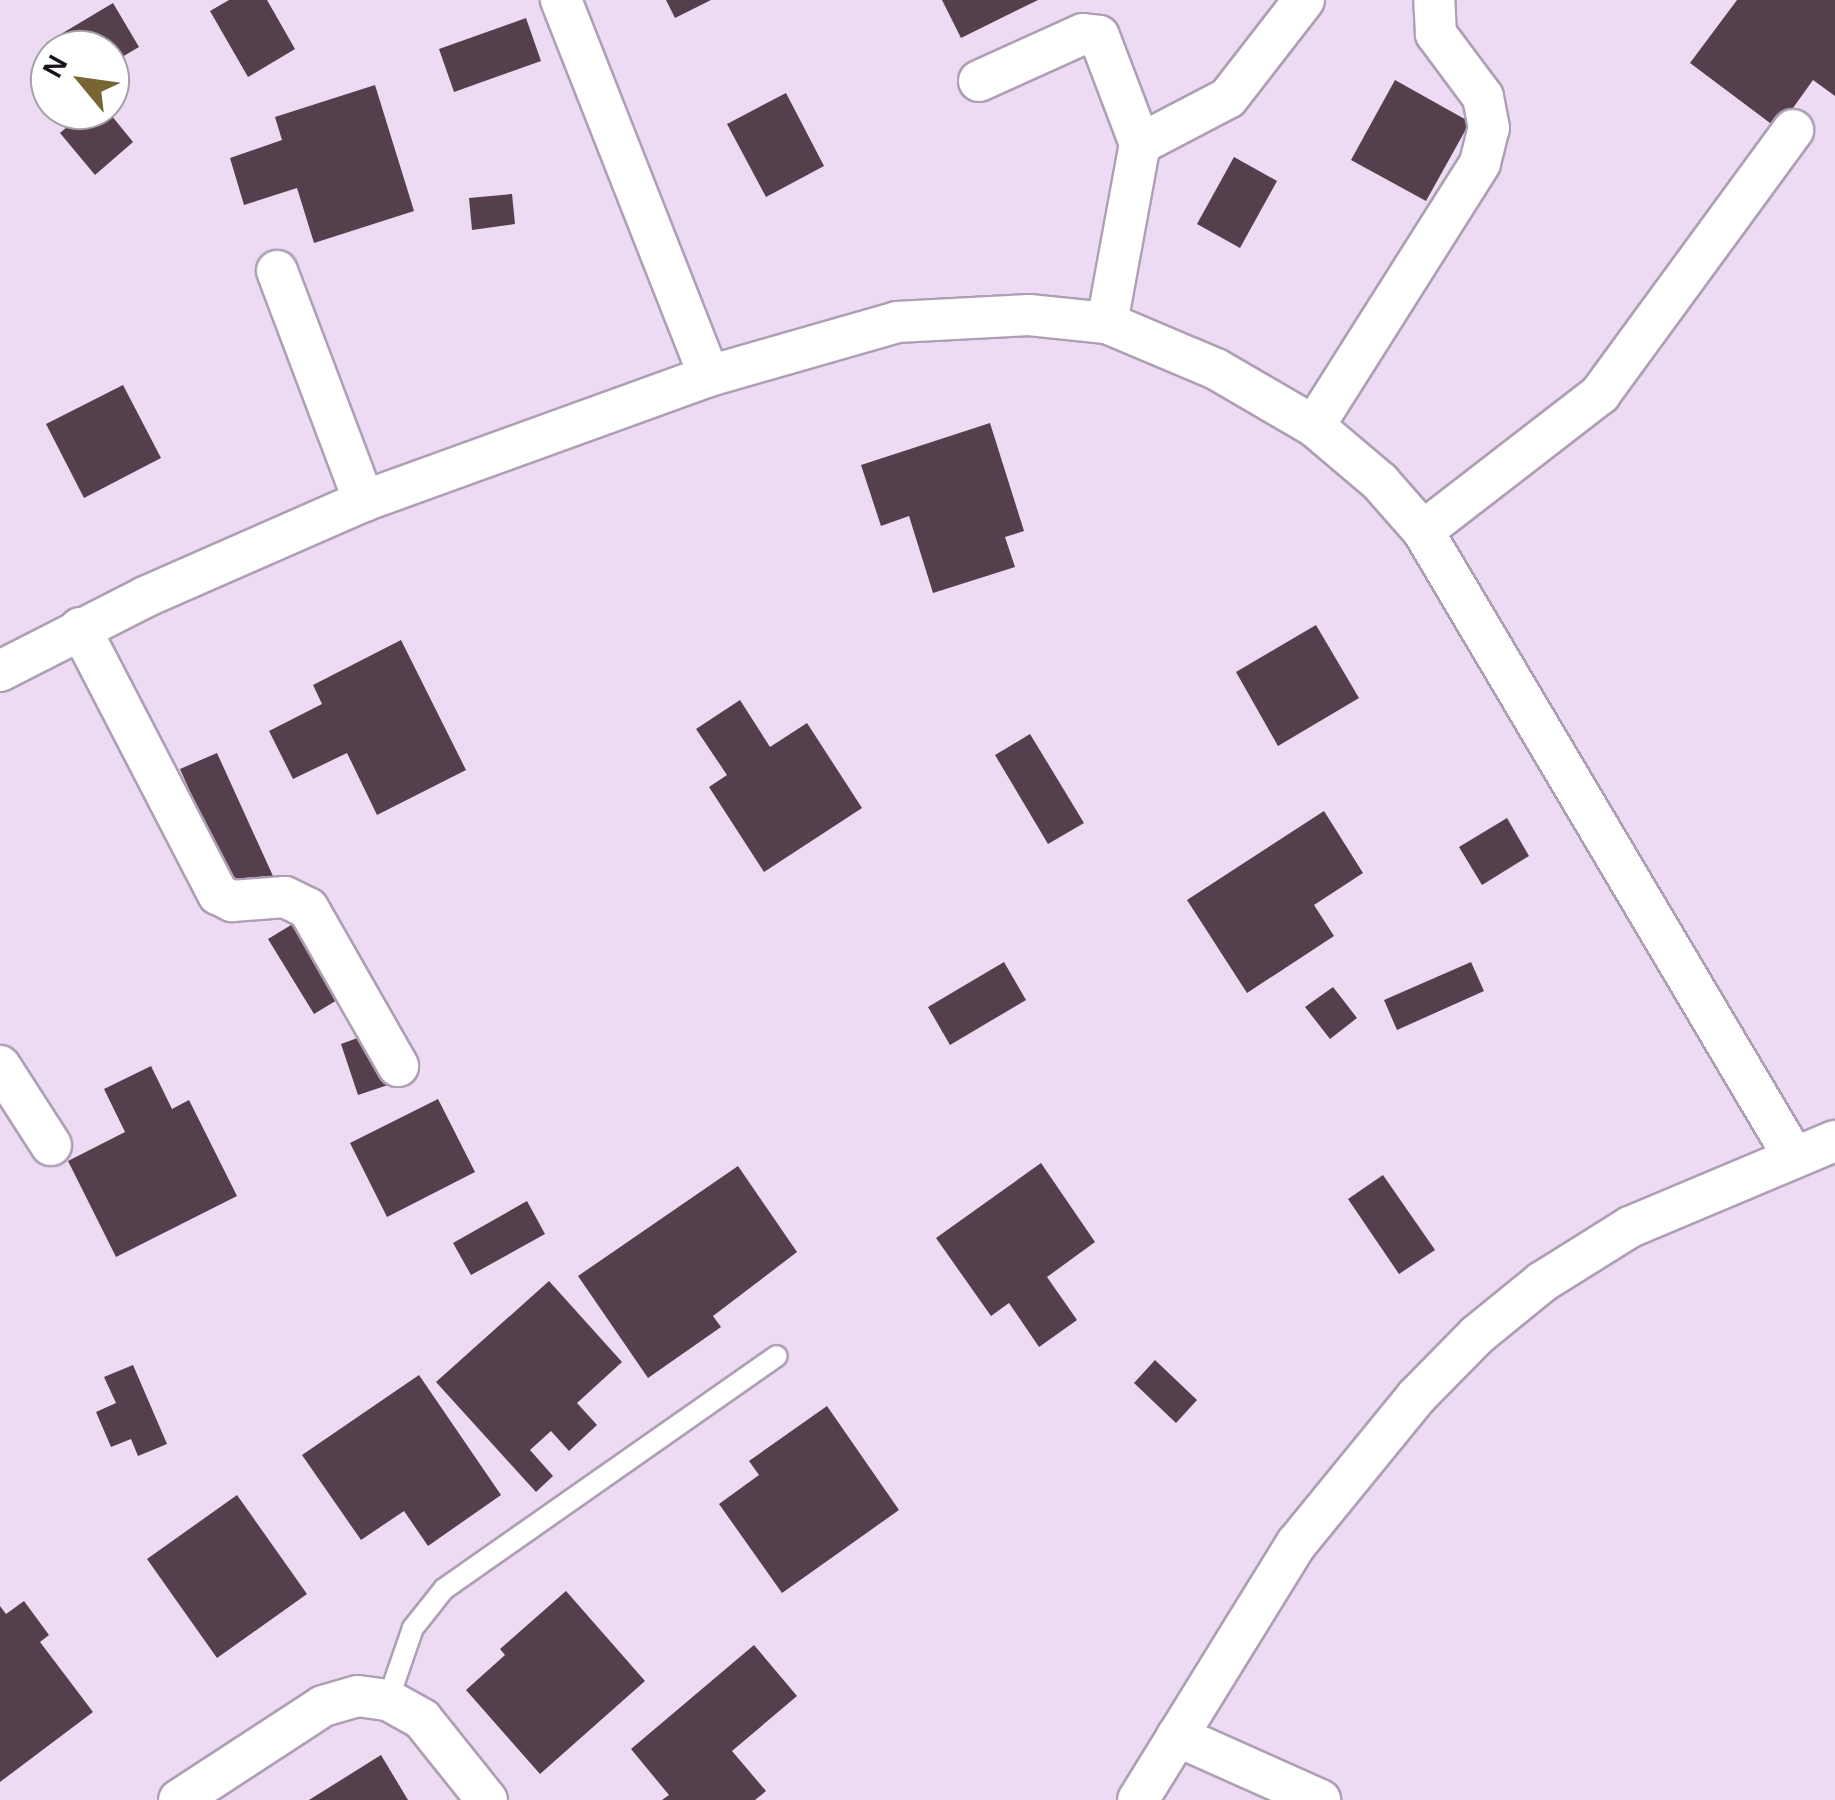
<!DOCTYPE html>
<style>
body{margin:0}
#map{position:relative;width:1835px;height:1800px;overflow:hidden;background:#ecdbf3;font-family:Helvetica,sans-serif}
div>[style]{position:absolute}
.building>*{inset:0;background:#553f4c}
.roads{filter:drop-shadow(2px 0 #af9fb5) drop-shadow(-2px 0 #af9fb5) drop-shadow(0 2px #af9fb5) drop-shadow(0 -2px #af9fb5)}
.service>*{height:20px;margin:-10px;padding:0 10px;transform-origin:10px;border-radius:10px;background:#fff}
.minor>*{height:40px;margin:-20px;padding:0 20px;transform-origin:20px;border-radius:20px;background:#fff}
span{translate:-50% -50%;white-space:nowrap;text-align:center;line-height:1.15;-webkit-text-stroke:10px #fff;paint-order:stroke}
.north{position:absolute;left:30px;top:30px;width:100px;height:100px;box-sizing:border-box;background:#fff;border:2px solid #a3a1a5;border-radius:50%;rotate:299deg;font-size:28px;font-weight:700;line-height:40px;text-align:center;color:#1a141d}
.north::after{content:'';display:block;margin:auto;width:35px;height:45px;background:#776533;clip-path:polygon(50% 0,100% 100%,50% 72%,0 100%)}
</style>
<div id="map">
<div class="building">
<i style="clip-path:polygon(229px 0,267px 0,295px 49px,248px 77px,210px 11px)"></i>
<i style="clip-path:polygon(666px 0,711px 0,675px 18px)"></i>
<i style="clip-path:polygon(942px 0,1038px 0,961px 38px)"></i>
<i style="clip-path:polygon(1737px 0,1835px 0,1835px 96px,1813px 80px,1778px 129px,1690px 63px)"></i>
<i style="clip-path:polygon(113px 3px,139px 47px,110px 64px,110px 50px,51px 50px,46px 43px)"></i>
<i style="clip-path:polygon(526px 18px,541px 61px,454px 92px,439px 49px)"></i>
<i style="clip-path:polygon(1395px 80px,1470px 122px,1426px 201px,1351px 160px)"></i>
<i style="clip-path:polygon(375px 85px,414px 211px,314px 243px,297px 188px,244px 205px,230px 158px,282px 140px,275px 117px)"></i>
<i style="clip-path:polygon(786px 93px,824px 166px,766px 197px,727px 124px)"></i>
<i style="clip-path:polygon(87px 110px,107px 110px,133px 142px,95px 175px,60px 133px)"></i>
<i style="clip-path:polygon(1234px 157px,1277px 181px,1240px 248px,1197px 224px)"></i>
<i style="clip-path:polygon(512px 194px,515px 224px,472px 230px,469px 198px)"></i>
<i style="clip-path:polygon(123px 385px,161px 458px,84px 498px,46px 424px)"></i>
<i style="clip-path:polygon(990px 423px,1024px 531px,1005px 537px,1015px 567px,933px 593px,909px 516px,881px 526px,861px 465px)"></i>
<i style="clip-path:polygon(1316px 625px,1359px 698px,1278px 746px,1236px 672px)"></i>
<i style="clip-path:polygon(401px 640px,466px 770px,377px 815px,347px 753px,293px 779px,269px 731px,322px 704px,313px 685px)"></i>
<i style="clip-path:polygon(740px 700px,770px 747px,807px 723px,862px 808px,764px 872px,709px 787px,727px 775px,696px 729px)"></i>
<i style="clip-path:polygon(1030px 734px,1084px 823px,1048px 844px,995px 755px)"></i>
<i style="clip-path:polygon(217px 753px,273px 876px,235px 893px,180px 769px)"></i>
<i style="clip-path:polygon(1324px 811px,1363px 873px,1314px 905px,1334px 936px,1247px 993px,1187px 900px)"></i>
<i style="clip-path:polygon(1507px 818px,1529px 856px,1482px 885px,1459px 847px)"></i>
<i style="clip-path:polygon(301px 919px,347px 994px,314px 1014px,268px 939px)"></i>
<i style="clip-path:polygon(1004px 962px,1026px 1000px,950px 1045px,928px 1007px)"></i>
<i style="clip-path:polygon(1471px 962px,1484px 991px,1397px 1030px,1384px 1000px)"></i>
<i style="clip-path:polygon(1333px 987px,1357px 1018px,1330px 1039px,1305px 1007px)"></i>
<i style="clip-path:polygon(374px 1032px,391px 1084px,358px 1095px,341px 1044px)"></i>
<i style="clip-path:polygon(151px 1066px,172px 1109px,189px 1100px,237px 1196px,116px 1257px,68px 1161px,125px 1132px,104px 1089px)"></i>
<i style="clip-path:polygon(438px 1099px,475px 1172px,387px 1217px,350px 1143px)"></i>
<i style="clip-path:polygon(1041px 1163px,1095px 1242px,1047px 1277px,1077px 1320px,1039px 1347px,1009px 1303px,991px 1316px,936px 1238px)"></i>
<i style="clip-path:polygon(738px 1166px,797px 1252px,713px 1316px,721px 1327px,648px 1378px,578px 1276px)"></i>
<i style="clip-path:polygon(1383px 1175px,1435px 1250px,1399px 1274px,1348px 1199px)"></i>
<i style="clip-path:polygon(527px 1201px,545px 1234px,471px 1275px,453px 1243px)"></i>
<i style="clip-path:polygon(549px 1281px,622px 1362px,577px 1403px,597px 1425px,569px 1451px,551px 1431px,530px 1450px,553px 1476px,536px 1492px,436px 1382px)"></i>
<i style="clip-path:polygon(1155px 1360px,1197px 1400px,1176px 1423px,1134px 1383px)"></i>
<i style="clip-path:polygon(133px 1365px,167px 1444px,138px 1456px,131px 1439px,111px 1447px,96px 1412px,116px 1403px,104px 1377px)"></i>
<i style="clip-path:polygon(419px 1375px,501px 1495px,428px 1546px,404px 1511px,361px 1540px,302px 1455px)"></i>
<i style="clip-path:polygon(827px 1406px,899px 1510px,782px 1593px,719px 1504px,759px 1475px,749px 1461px)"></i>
<i style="clip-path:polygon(237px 1495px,307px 1594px,217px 1658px,147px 1559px)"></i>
<i style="clip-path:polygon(566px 1591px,645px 1681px,540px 1774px,466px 1690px,505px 1655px,500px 1649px)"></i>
<i style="clip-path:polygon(24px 1601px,49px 1635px,40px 1642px,93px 1712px,0 1782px,0 1606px,6px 1614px)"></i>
<i style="clip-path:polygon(754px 1645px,797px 1696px,732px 1751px,766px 1791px,755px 1800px,662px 1800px,669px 1795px,631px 1749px)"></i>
<i style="clip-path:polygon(381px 1755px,408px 1800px,309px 1800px)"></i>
</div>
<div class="roads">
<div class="service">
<i style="left:388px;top:1700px;width:76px;rotate:-70.9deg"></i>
<i style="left:413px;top:1628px;width:50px;rotate:-51.5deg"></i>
<i style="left:444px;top:1589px;width:406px;rotate:-35deg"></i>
</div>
<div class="minor">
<i style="left:561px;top:0;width:404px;rotate:68.5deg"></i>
<i style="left:979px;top:81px;width:114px;rotate:-24.3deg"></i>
<i style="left:1083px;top:34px;width:16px;rotate:7deg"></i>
<i style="left:1099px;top:36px;width:116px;rotate:69.2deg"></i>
<i style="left:277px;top:271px;width:246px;rotate:69.3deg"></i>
<i style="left:1107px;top:323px;width:182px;rotate:-79.6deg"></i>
<i style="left:1140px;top:144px;width:99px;rotate:-27.6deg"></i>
<i style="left:1228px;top:98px;width:124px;rotate:-52.2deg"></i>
<i style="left:1314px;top:426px;width:311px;rotate:-57.7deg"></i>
<i style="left:1480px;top:163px;width:36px;rotate:-76deg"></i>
<i style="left:1489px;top:128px;width:32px;rotate:-101deg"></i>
<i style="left:1483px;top:97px;width:79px;rotate:-126.7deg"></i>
<i style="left:1436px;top:34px;width:34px;rotate:-93deg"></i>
<i style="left:1423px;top:531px;width:224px;rotate:-37.7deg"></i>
<i style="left:1600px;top:394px;width:327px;rotate:-53.8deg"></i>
<i style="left:80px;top:628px;width:300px;rotate:62.6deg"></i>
<i style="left:218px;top:894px;width:16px;rotate:27deg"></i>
<i style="left:232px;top:901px;width:53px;rotate:-4.3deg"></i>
<i style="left:285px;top:897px;width:25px;rotate:26deg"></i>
<i style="left:308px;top:908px;width:182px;rotate:60.3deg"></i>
<i style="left:0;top:671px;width:163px;rotate:-27deg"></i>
<i style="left:145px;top:597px;width:239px;rotate:-23.7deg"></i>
<i style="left:364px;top:501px;width:367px;rotate:-19.9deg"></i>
<i style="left:709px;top:376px;width:196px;rotate:-16deg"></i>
<i style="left:897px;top:322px;width:132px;rotate:-3deg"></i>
<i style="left:1029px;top:315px;width:78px;rotate:5.9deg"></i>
<i style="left:1107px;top:323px;width:118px;rotate:22.9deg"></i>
<i style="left:1216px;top:369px;width:113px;rotate:30.2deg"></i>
<i style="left:1314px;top:426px;width:87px;rotate:40.3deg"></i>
<i style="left:1380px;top:482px;width:65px;rotate:48.7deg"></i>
<i style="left:1423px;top:531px;width:724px;rotate:59.36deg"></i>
<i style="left:0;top:1066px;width:94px;rotate:57.2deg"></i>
<i style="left:1177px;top:1736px;width:157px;rotate:24.1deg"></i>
<i style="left:179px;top:1800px;width:172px;rotate:-33.1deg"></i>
<i style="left:323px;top:1706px;width:36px;rotate:-16deg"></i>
<i style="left:358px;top:1696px;width:30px;rotate:8deg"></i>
<i style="left:388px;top:1700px;width:39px;rotate:29deg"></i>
<i style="left:422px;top:1719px;width:104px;rotate:51.3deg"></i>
<i style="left:1138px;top:1800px;width:302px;rotate:-58.3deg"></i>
<i style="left:1297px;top:1543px;width:188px;rotate:-50.8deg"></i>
<i style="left:1416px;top:1397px;width:87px;rotate:-45.5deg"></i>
<i style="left:1477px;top:1335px;width:84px;rotate:-39.2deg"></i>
<i style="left:1542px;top:1282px;width:104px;rotate:-32deg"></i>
<i style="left:1630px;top:1227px;width:222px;rotate:-22.8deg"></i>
</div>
</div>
<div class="north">N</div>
</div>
